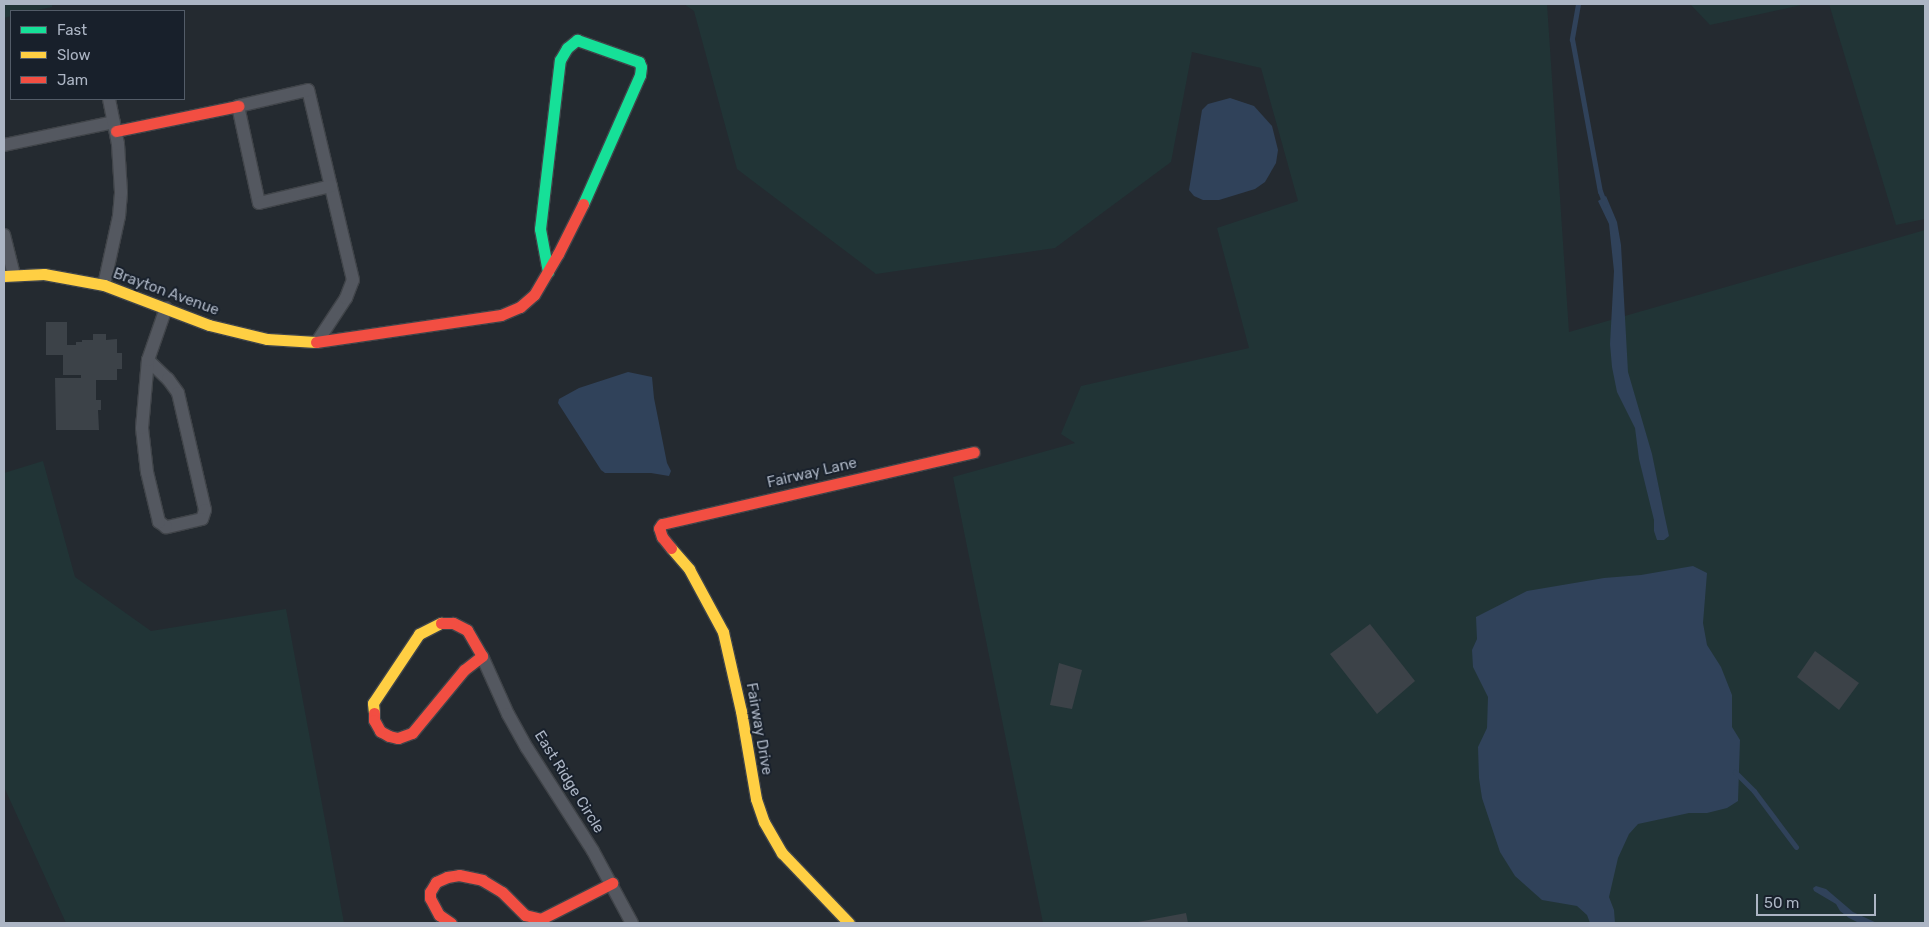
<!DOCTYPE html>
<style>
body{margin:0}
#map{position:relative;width:1929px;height:927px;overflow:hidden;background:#242a30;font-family:Rubik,sans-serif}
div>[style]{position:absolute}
.green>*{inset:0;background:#213436}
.water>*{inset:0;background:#30425a}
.stream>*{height:5px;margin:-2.5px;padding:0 2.5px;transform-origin:2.5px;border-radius:2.5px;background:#30425a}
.building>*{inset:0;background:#3c4248}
.roads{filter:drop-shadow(1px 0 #404449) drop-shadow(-1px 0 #404449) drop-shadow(0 1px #404449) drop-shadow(0 -1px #404449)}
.street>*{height:12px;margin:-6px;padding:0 6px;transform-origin:6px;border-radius:6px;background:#545860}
.fast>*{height:11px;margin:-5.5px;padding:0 5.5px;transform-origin:5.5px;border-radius:5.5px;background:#16e098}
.slow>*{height:11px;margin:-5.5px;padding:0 5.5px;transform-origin:5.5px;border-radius:5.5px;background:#ffcf43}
.jam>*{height:11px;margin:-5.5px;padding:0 5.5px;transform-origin:5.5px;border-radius:5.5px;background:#f24e42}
span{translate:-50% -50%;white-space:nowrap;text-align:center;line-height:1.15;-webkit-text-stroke:4px #18202b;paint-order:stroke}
.street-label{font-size:15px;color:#acb5c4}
.frame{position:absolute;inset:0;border:5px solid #acb5c4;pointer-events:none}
.legend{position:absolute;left:10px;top:10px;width:175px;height:90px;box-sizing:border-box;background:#18202b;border:1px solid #535c68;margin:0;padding:6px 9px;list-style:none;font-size:15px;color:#acb5c4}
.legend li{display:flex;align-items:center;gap:10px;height:25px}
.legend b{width:25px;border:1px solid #535c68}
.scale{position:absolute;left:1756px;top:894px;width:120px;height:22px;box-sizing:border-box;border:2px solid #acb5c4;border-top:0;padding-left:6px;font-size:15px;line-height:18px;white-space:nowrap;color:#acb5c4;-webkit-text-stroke:4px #18202b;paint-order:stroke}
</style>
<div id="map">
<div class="green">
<i style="clip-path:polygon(4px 4px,52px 4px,52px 7px,32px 11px,11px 11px,11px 16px,4px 18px)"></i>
<i style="clip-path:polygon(684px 4px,1547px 4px,1569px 332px,1925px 230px,1925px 923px,1043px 923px,953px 477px,1075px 443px,1061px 434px,1081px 386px,1249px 348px,1217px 228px,1298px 201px,1261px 68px,1192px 52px,1171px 162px,1055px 248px,876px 274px,737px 169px,694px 11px)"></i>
<i style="clip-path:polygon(1690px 4px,1806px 4px,1710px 25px)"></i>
<i style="clip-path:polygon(1829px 4px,1925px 4px,1925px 219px,1896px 225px)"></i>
<i style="clip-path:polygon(43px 461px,75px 577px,151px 631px,286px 609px,344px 923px,66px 923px,4px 787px,4px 473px)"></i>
</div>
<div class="water">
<i style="clip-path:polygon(1230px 98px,1254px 106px,1272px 126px,1278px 150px,1276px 163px,1265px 182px,1255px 189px,1219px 200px,1203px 200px,1194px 196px,1189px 190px,1202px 110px,1208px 104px)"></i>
<i style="clip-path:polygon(1606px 196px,1617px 222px,1621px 245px,1628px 372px,1652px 454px,1664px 513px,1669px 536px,1664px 540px,1657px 540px,1654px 531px,1654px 520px,1639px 459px,1635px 428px,1617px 392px,1612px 367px,1610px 344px,1614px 271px,1611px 243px,1609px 224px,1598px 201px)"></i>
<i style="clip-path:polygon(628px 372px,652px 377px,654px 398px,667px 463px,671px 471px,669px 476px,651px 473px,605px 473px,601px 470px,558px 403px,559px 399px,579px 388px)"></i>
<i style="clip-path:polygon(1693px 566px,1707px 573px,1703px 623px,1707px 645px,1721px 667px,1732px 695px,1732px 727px,1740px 740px,1738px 801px,1727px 808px,1707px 813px,1689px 813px,1638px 824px,1629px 834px,1618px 858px,1609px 897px,1614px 910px,1615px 923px,1590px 923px,1587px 915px,1577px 906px,1542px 900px,1515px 876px,1500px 852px,1482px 798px,1479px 778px,1478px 747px,1487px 728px,1488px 697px,1473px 667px,1472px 650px,1477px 639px,1476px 617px,1527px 591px,1604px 578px,1641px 575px)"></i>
<i style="clip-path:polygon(1816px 886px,1826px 889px,1853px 912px,1877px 923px,1859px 923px,1849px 918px,1840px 911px,1836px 904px,1814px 891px,1813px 888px)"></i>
</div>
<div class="stream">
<i style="left:1578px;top:4px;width:36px;rotate:100deg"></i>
<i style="left:1572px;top:39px;width:155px;rotate:79.6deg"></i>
<i style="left:1600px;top:191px;width:14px;rotate:69deg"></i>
<i style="left:1735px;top:772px;width:27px;rotate:45deg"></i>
<i style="left:1754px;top:791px;width:70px;rotate:53.1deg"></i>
</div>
<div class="building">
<i style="clip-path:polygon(46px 322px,67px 322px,67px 345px,76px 345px,76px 342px,82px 342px,82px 340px,93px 340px,93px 334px,106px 334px,106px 340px,117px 339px,117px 353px,122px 353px,122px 369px,117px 369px,117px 380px,96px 380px,96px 400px,101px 400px,101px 410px,98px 410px,99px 430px,56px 430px,55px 378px,81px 378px,81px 375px,63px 375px,63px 355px,46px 355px)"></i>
<i style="clip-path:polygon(1370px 624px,1415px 681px,1377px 714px,1330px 654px)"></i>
<i style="clip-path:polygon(1815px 651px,1859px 683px,1839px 710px,1797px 677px)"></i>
<i style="clip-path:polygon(1059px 663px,1082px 670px,1072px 709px,1050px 705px)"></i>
<i style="clip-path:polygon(1186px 913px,1188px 923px,1139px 923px,1138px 922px)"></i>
</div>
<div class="roads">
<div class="street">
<i style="left:4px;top:145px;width:112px;rotate:-11.8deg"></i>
<i style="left:4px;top:235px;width:41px;rotate:76deg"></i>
<i style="left:104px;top:285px;width:71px;rotate:-77.7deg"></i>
<i style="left:119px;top:216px;width:24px;rotate:-85deg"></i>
<i style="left:121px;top:192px;width:48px;rotate:-93.6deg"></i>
<i style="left:118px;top:144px;width:46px;rotate:-101.3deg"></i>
<i style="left:317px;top:342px;width:53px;rotate:-56.6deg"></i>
<i style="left:346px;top:298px;width:19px;rotate:-69deg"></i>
<i style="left:353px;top:280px;width:195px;rotate:-103.3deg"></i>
<i style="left:308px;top:90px;width:72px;rotate:167.1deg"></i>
<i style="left:238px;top:106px;width:99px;rotate:77.8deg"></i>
<i style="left:259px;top:203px;width:74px;rotate:-13.3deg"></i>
<i style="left:148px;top:360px;width:28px;rotate:44deg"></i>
<i style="left:168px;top:379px;width:17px;rotate:54deg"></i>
<i style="left:178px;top:393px;width:120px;rotate:77deg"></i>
<i style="left:205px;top:510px;width:9px;rotate:108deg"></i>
<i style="left:202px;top:519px;width:37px;rotate:167deg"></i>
<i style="left:166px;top:527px;width:9px;rotate:-144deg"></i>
<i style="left:159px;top:522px;width:51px;rotate:-103.5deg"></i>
<i style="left:147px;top:472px;width:44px;rotate:-96.5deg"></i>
<i style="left:142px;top:428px;width:68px;rotate:-85deg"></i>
<i style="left:148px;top:360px;width:55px;rotate:-70.9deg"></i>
<i style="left:482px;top:656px;width:64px;rotate:65.9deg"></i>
<i style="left:508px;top:714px;width:39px;rotate:61deg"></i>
<i style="left:527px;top:748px;width:122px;rotate:57.3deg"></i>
<i style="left:593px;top:851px;width:82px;rotate:61.6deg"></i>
</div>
<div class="fast">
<i style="left:548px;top:272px;width:44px;rotate:-100.5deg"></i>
<i style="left:540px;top:229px;width:170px;rotate:-83.3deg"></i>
<i style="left:560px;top:60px;width:14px;rotate:-60deg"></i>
<i style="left:567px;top:48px;width:13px;rotate:-39deg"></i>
<i style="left:577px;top:40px;width:66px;rotate:19.5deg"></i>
<i style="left:639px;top:62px;width:5px;rotate:68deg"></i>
<i style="left:641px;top:67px;width:8px;rotate:97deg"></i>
<i style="left:640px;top:75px;width:141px;rotate:113.8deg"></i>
</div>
<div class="slow">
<i style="left:4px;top:276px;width:40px;rotate:-2.9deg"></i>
<i style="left:44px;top:274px;width:61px;rotate:10.4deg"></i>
<i style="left:104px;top:285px;width:112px;rotate:20.9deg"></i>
<i style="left:209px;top:325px;width:60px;rotate:13.6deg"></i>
<i style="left:267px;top:339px;width:49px;rotate:3.5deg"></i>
<i style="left:671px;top:548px;width:28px;rotate:49deg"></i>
<i style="left:689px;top:569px;width:72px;rotate:61.6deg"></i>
<i style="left:723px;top:632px;width:81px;rotate:77.2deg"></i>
<i style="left:741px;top:711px;width:89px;rotate:80.3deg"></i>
<i style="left:756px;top:799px;width:24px;rotate:71deg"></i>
<i style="left:764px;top:822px;width:36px;rotate:60deg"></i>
<i style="left:782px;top:853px;width:97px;rotate:46.3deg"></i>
<i style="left:374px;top:713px;width:10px;rotate:-96deg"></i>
<i style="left:373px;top:703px;width:83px;rotate:-56.3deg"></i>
<i style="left:419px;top:634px;width:25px;rotate:-27deg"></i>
</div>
<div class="jam">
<i style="left:116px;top:131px;width:125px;rotate:-11.6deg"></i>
<i style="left:316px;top:342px;width:187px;rotate:-8.3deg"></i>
<i style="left:501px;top:315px;width:21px;rotate:-23deg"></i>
<i style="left:520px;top:307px;width:18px;rotate:-41deg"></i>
<i style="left:534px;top:295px;width:48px;rotate:-59.7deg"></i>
<i style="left:558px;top:254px;width:56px;rotate:-63.4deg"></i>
<i style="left:671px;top:548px;width:14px;rotate:-129deg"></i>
<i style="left:662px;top:537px;width:9px;rotate:-108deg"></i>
<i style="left:659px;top:528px;width:5px;rotate:-53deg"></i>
<i style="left:662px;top:524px;width:320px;rotate:-13deg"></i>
<i style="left:374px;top:713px;width:7px;rotate:90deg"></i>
<i style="left:374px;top:720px;width:13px;rotate:61deg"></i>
<i style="left:380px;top:731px;width:10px;rotate:29deg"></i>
<i style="left:389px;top:736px;width:9px;rotate:13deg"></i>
<i style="left:398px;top:738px;width:15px;rotate:-20deg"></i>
<i style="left:412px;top:733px;width:82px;rotate:-50.5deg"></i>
<i style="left:464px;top:670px;width:23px;rotate:-38deg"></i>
<i style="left:482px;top:656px;width:30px;rotate:-120deg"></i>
<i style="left:467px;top:630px;width:16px;rotate:-153deg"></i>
<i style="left:453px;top:623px;width:12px;rotate:180deg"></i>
<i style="left:451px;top:923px;width:14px;rotate:-146deg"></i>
<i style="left:439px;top:915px;width:19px;rotate:-118deg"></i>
<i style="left:430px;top:898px;width:6px;rotate:-90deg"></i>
<i style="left:430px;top:892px;width:12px;rotate:-59deg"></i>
<i style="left:436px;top:882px;width:12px;rotate:-24deg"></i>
<i style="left:447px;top:877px;width:12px;rotate:-9deg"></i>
<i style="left:459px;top:875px;width:24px;rotate:12deg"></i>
<i style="left:482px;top:880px;width:23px;rotate:31deg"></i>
<i style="left:502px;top:892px;width:33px;rotate:45deg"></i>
<i style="left:525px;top:915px;width:16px;rotate:14deg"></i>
<i style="left:541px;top:919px;width:80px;rotate:-26.9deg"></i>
</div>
</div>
<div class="street-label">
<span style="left:166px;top:292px;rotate:20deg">Brayton Avenue</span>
<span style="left:812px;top:473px;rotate:-13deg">Fairway Lane</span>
<span style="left:759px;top:729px;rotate:80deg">Fairway Drive</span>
<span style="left:569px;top:782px;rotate:58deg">East Ridge Circle</span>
</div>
<div class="frame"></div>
<ul class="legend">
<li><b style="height:6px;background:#16e098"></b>Fast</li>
<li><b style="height:6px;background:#ffcf43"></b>Slow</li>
<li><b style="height:6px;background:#f24e42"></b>Jam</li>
</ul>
<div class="scale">50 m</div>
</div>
